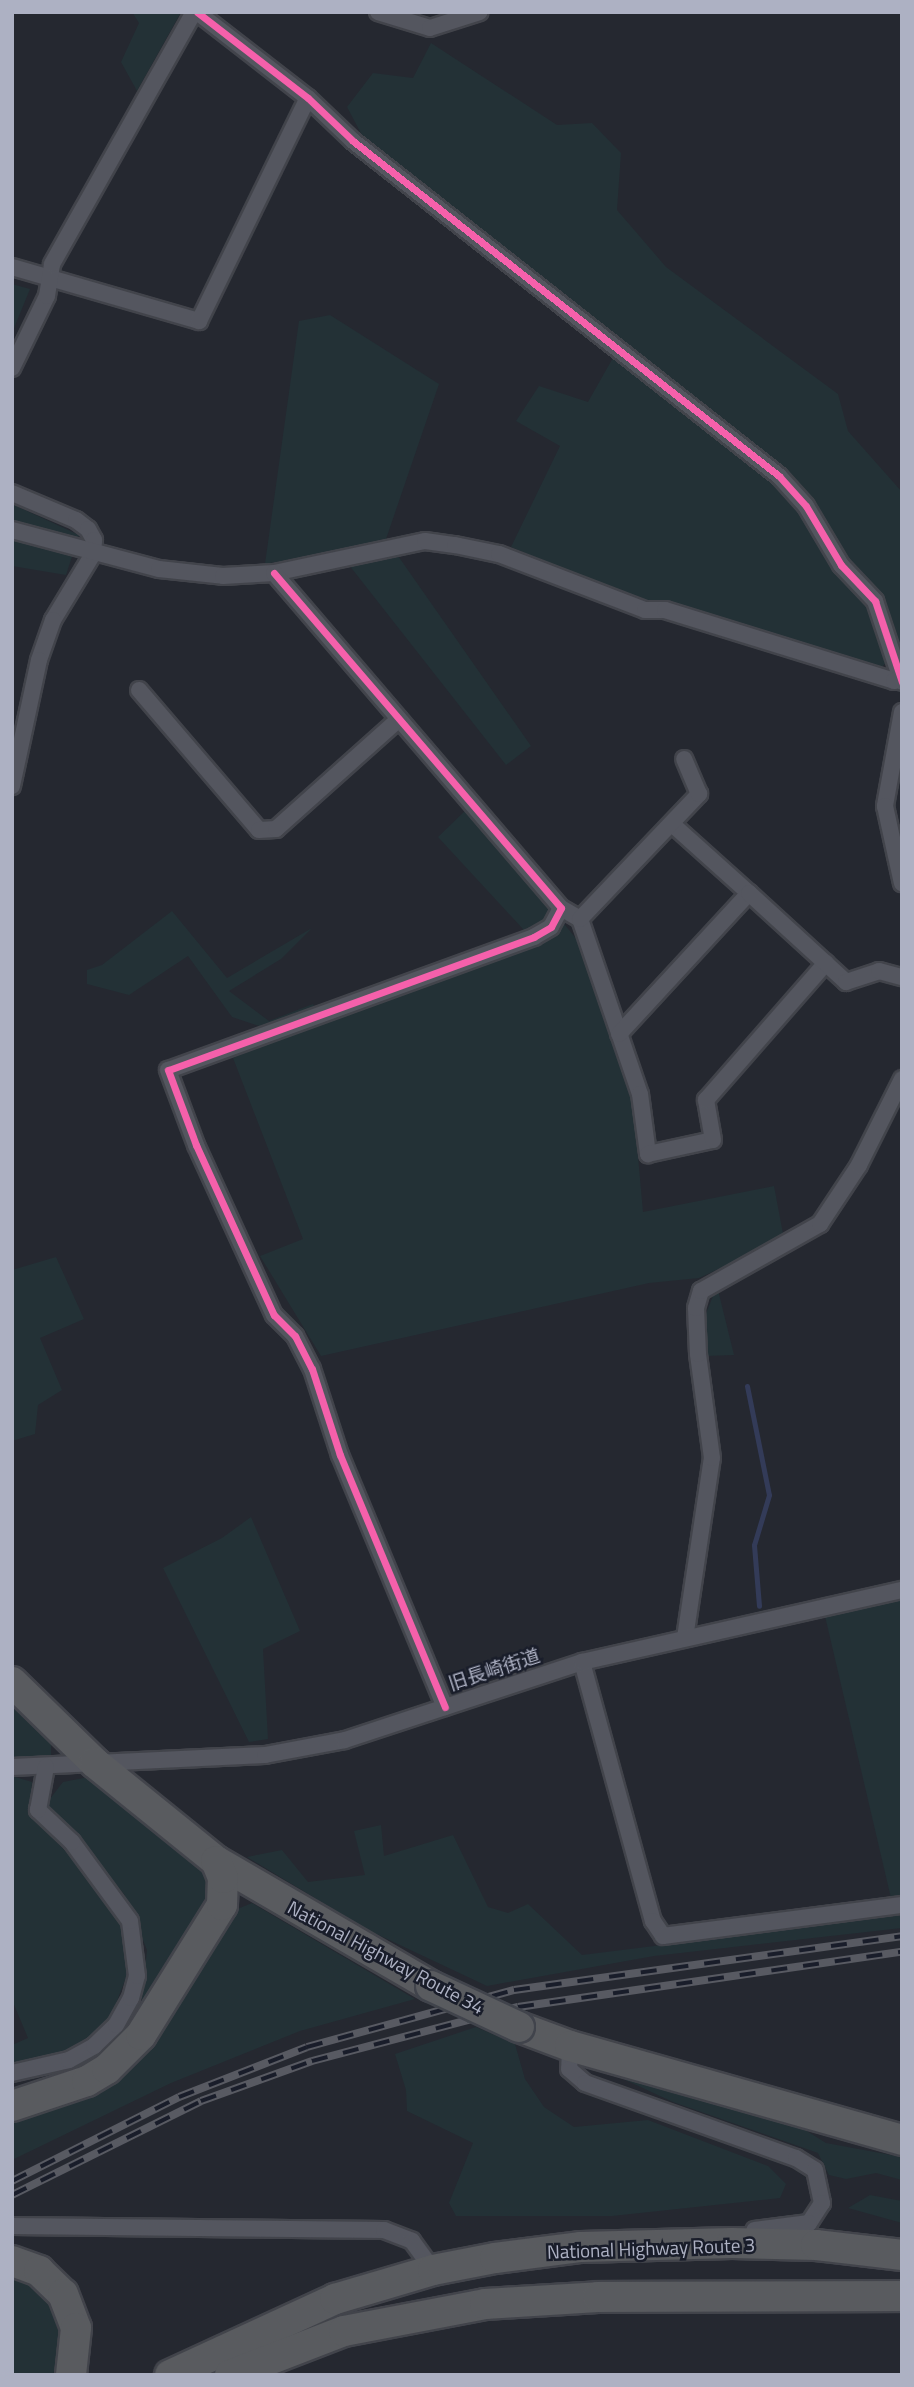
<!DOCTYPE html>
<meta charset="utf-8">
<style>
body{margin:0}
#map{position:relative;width:914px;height:2387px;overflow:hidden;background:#252830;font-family:"Titillium Web","Noto Sans JP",sans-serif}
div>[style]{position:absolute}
.green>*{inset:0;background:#233136}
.stream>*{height:5px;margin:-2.5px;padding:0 2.5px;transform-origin:2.5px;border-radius:2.5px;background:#333b58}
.roads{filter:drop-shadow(2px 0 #42444b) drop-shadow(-2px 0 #42444b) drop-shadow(0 2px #42444b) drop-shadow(0 -2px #42444b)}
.street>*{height:16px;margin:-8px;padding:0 8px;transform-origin:8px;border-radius:8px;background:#54565f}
.highway>*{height:30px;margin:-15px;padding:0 15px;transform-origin:15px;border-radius:15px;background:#595b5f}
.rail>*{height:8px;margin-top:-4px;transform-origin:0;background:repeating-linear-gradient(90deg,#191d2a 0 16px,#585a62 0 32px);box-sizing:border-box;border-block:2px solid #585a62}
.bridges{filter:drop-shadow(2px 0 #41444c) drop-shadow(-2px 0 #41444c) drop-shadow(0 2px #41444c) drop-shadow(0 -2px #41444c)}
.highway-bridge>*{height:30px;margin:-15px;padding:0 15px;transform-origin:15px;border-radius:15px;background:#595b5f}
.cycleway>*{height:7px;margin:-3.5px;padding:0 3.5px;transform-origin:3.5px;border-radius:3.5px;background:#f560ab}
span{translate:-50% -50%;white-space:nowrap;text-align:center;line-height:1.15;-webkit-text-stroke:5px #191d2a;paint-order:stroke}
.street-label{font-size:19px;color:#adb1c3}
.frame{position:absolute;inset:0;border:14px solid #adb1c3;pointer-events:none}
</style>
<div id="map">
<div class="green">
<i style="clip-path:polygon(132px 12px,180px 14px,137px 91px,121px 62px,139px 23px)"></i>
<i style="clip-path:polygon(431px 43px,557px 125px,592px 123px,621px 153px,617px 210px,666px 267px,838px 394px,848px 431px,902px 492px,902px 646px,880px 669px,665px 600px,644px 603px,511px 547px,560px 446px,516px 421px,539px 386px,588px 402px,614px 356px,745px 458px,748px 445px,364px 139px,347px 107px,373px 73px,413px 78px)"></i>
<i style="clip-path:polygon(12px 284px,30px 289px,12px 333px)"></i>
<i style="clip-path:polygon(330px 315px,439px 384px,385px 542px,265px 564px,299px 321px)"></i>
<i style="clip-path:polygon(12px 504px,79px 535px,66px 575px,12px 566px)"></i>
<i style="clip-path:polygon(396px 553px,531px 746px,506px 765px,349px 565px)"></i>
<i style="clip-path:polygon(469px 807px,578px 941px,633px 1101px,643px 1212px,774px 1186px,784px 1239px,699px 1278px,649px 1283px,321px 1356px,260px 1256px,303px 1239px,233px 1058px,263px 1045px,262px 1027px,232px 1017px,188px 956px,129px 995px,87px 984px,87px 970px,102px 965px,172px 911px,227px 978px,312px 928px,281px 959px,229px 991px,269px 1021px,313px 1004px,323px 1019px,534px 941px,438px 837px)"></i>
<i style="clip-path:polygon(56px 1257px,84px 1319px,40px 1338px,62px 1390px,38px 1405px,35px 1434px,12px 1441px,12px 1270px)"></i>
<i style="clip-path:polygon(717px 1286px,734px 1355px,706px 1356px,703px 1321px)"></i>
<i style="clip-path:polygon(251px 1517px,300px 1631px,263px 1649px,268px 1739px,249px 1742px,163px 1568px,222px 1538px)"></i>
<i style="clip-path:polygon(902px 1598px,902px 1896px,891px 1898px,825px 1616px)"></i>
<i style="clip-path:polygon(12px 1705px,51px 1744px,51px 1757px,12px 1757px)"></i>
<i style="clip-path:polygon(12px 1776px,32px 1782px,30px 1815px,87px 1873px,125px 1932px,131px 1965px,111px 2016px,74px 2051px,27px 2064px,12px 2064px,12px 2045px,28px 2038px,12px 2000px)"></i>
<i style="clip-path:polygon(89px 1777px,206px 1871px,211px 1890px,204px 1922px,141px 2007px,147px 1950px,124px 1894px,46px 1804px,63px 1782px)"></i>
<i style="clip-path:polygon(381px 1825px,384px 1856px,453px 1835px,488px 1907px,508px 1913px,528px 1904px,582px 1955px,902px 1915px,902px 1928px,654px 1956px,487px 1986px,368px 1930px,247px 1857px,282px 1850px,308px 1882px,365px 1875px,354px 1831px)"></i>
<i style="clip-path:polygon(252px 1903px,415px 1999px,300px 2031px,171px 2083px,12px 2160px,12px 2122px,102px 2088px,235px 1910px)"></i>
<i style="clip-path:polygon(476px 2027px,515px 2044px,525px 2079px,544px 2107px,574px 2127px,648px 2120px,768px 2166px,786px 2184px,780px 2198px,612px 2216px,456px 2216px,449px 2203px,473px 2143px,407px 2111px,406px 2090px,395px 2054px)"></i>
<i style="clip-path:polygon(619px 2077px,789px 2120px,826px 2143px,902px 2157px,902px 2180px,876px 2173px,846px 2179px,829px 2175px,818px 2153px,673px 2102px)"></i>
<i style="clip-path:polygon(870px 2195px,902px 2201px,902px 2223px,848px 2208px)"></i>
<i style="clip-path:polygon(12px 2278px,33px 2282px,54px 2308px,62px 2346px,53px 2375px,12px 2375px)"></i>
</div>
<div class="stream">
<i style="left:747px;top:1386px;width:111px;rotate:78.6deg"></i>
<i style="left:769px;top:1495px;width:52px;rotate:106.7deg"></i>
<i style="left:754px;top:1545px;width:61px;rotate:85.3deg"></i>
</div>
<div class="roads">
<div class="street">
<i style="left:197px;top:12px;width:140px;rotate:37.8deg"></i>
<i style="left:308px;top:98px;width:62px;rotate:43.7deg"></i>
<i style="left:353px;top:141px;width:542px;rotate:38.18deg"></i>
<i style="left:779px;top:476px;width:40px;rotate:48deg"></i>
<i style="left:806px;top:506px;width:69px;rotate:59.3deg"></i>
<i style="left:841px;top:565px;width:50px;rotate:46.6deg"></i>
<i style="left:875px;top:601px;width:85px;rotate:71.6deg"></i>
<i style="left:378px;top:12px;width:54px;rotate:17.1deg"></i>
<i style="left:430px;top:28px;width:52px;rotate:-17.7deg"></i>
<i style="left:12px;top:267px;width:195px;rotate:16.1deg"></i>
<i style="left:199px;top:321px;width:248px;rotate:-64deg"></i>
<i style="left:12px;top:368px;width:80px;rotate:-64.1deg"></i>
<i style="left:47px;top:296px;width:32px;rotate:-81deg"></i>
<i style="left:52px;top:264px;width:289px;rotate:-60.6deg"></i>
<i style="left:12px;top:493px;width:69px;rotate:22.9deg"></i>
<i style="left:76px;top:520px;width:15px;rotate:37deg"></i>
<i style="left:88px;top:529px;width:13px;rotate:61deg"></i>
<i style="left:94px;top:540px;width:14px;rotate:94deg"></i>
<i style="left:93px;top:554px;width:77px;rotate:121.2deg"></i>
<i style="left:53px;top:620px;width:42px;rotate:109.3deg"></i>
<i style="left:39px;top:660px;width:129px;rotate:102.1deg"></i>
<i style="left:12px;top:530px;width:152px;rotate:14.9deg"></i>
<i style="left:159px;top:569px;width:64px;rotate:6.2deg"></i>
<i style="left:223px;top:576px;width:51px;rotate:-3.4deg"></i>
<i style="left:274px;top:573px;width:154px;rotate:-12deg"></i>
<i style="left:425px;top:541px;width:30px;rotate:8deg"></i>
<i style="left:455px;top:545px;width:45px;rotate:11.6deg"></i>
<i style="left:499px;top:554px;width:156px;rotate:21deg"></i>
<i style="left:645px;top:610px;width:20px"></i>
<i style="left:665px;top:610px;width:240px;rotate:17.2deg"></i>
<i style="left:894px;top:681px;width:7px;rotate:-16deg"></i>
<i style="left:274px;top:573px;width:441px;rotate:49.4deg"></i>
<i style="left:561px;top:908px;width:21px;rotate:118deg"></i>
<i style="left:551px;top:927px;width:20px;rotate:150deg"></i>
<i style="left:534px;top:937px;width:389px;rotate:160deg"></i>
<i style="left:168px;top:1070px;width:80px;rotate:69.5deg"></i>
<i style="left:196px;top:1145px;width:187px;rotate:65.4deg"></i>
<i style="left:274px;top:1315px;width:30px;rotate:45deg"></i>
<i style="left:295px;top:1336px;width:37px;rotate:63deg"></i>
<i style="left:312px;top:1369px;width:90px;rotate:72deg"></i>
<i style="left:340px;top:1455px;width:273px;rotate:67.4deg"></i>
<i style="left:139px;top:690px;width:184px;rotate:49.4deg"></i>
<i style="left:259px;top:830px;width:17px;rotate:-3deg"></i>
<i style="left:276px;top:829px;width:165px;rotate:-41.8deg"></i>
<i style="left:902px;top:712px;width:96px;rotate:100.3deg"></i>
<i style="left:885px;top:806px;width:79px;rotate:77.6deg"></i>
<i style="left:672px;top:824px;width:103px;rotate:41.9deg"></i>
<i style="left:561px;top:908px;width:22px;rotate:30deg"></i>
<i style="left:580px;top:919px;width:185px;rotate:71.1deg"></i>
<i style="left:640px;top:1094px;width:61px;rotate:82.4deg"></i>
<i style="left:648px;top:1154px;width:66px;rotate:-12.2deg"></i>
<i style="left:713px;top:1140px;width:41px;rotate:-99.9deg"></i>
<i style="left:706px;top:1100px;width:182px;rotate:-48.8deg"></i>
<i style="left:580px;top:919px;width:173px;rotate:-46.4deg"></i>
<i style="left:699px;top:794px;width:38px;rotate:-113deg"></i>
<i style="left:619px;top:1034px;width:192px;rotate:-47.3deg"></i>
<i style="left:749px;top:893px;width:132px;rotate:42.5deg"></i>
<i style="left:846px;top:982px;width:35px;rotate:-18deg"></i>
<i style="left:879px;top:971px;width:24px;rotate:15deg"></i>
<i style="left:685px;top:1638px;width:182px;rotate:-81.5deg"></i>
<i style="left:712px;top:1458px;width:105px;rotate:-97.7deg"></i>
<i style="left:698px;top:1354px;width:46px;rotate:-92.5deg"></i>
<i style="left:696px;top:1308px;width:18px;rotate:-74deg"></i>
<i style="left:701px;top:1291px;width:137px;rotate:-29.4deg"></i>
<i style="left:820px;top:1224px;width:71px;rotate:-56.5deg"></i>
<i style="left:859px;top:1165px;width:96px;rotate:-63.4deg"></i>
<i style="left:582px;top:1662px;width:269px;rotate:74.7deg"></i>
<i style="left:653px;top:1921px;width:18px;rotate:56deg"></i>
<i style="left:663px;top:1936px;width:241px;rotate:-7.4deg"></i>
<i style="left:12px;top:1767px;width:253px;rotate:-2.7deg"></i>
<i style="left:265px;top:1755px;width:81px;rotate:-10.6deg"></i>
<i style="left:345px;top:1740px;width:250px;rotate:-18.2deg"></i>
<i style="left:582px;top:1662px;width:328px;rotate:-12.7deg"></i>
<i style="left:570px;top:2046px;width:23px;rotate:92deg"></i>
<i style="left:569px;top:2069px;width:21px;rotate:41deg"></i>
<i style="left:585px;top:2083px;width:224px;rotate:19.6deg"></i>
<i style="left:796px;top:2158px;width:22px;rotate:32deg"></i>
<i style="left:815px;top:2170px;width:34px;rotate:78deg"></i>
<i style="left:822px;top:2203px;width:24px;rotate:123deg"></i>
<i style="left:809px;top:2223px;width:55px;rotate:172.7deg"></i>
<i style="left:12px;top:2073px;width:58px;rotate:-12.8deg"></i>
<i style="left:69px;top:2060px;width:29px;rotate:-29deg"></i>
<i style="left:94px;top:2046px;width:30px;rotate:-44deg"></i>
<i style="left:116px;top:2025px;width:31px;rotate:-61deg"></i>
<i style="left:131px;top:1998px;width:23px;rotate:-75deg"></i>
<i style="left:137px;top:1976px;width:55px;rotate:-97.3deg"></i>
<i style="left:130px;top:1921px;width:98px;rotate:-126.3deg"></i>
<i style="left:72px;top:1842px;width:47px;rotate:-136.7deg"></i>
<i style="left:38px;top:1810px;width:44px;rotate:-79.5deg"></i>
<i style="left:12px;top:2226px;width:372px;rotate:0.6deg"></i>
<i style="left:384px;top:2230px;width:30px;rotate:21deg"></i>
<i style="left:412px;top:2241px;width:36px;rotate:54deg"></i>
</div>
<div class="highway">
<i style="left:12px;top:1682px;width:116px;rotate:44.3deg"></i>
<i style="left:95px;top:1763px;width:156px;rotate:39deg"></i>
<i style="left:216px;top:1861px;width:249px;rotate:30.2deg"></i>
<i style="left:519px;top:2027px;width:54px;rotate:20.4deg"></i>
<i style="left:570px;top:2046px;width:345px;rotate:15.8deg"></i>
<i style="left:12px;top:2106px;width:79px;rotate:-18.4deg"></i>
<i style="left:87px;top:2081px;width:23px;rotate:-31deg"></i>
<i style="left:107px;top:2069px;width:48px;rotate:-45deg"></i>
<i style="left:141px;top:2035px;width:153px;rotate:-58.1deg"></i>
<i style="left:222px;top:1905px;width:27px;rotate:-88deg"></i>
<i style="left:223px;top:1878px;width:18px;rotate:-112deg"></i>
<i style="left:12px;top:2261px;width:29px;rotate:20deg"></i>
<i style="left:39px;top:2271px;width:33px;rotate:44deg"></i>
<i style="left:63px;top:2294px;width:36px;rotate:69deg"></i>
<i style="left:76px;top:2328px;width:47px;rotate:96.1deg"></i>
<i style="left:170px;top:2375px;width:182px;rotate:-24.7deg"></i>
<i style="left:335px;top:2299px;width:102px;rotate:-16.5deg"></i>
<i style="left:433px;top:2270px;width:63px;rotate:-11deg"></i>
<i style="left:495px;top:2258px;width:87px;rotate:-7.3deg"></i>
<i style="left:581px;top:2247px;width:151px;rotate:-1.5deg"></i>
<i style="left:732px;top:2243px;width:84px;rotate:1.4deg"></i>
<i style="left:816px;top:2245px;width:87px;rotate:6.6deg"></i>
<i style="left:230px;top:2375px;width:122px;rotate:-21.1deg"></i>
<i style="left:344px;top:2331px;width:144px;rotate:-10.8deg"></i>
<i style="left:485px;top:2304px;width:113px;rotate:-3.5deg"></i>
<i style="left:598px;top:2297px;width:304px;rotate:-0.2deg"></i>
</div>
</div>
<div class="rail">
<i style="left:12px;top:2181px;width:187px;rotate:-26.7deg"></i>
<i style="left:179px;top:2097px;width:137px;rotate:-21.3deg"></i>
<i style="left:307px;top:2047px;width:215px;rotate:-15.4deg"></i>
<i style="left:514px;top:1990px;width:392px;rotate:-7.9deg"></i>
<i style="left:12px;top:2195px;width:211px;rotate:-26.4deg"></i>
<i style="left:201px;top:2101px;width:118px;rotate:-19.8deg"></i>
<i style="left:312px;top:2061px;width:213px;rotate:-14.7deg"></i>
<i style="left:518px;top:2007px;width:388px;rotate:-8.2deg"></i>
</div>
<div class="bridges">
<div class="highway-bridge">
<i style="left:431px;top:1986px;width:97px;rotate:25deg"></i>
</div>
</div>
<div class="cycleway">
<i style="left:197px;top:12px;width:140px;rotate:37.8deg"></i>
<i style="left:308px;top:98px;width:62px;rotate:43.7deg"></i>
<i style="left:353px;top:141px;width:542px;rotate:38.18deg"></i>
<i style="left:779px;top:476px;width:40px;rotate:48deg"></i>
<i style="left:806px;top:506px;width:69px;rotate:59.3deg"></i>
<i style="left:841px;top:565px;width:50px;rotate:46.6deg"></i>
<i style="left:875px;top:601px;width:85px;rotate:71.6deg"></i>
<i style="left:274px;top:573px;width:441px;rotate:49.4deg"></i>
<i style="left:561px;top:908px;width:21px;rotate:118deg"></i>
<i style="left:551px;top:927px;width:20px;rotate:150deg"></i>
<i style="left:534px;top:937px;width:389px;rotate:160deg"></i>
<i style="left:168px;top:1070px;width:80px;rotate:69.5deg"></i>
<i style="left:196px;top:1145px;width:187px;rotate:65.4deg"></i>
<i style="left:274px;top:1315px;width:30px;rotate:45deg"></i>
<i style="left:295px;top:1336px;width:37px;rotate:63deg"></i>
<i style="left:312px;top:1369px;width:90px;rotate:72deg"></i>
<i style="left:340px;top:1455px;width:273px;rotate:67.4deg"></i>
</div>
<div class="street-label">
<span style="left:494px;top:1669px;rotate:-18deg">旧長崎街道</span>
<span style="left:386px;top:1957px;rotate:28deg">National Highway Route 34</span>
<span style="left:651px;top:2248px;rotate:-2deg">National Highway Route 3</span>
</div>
<div class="frame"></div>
</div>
